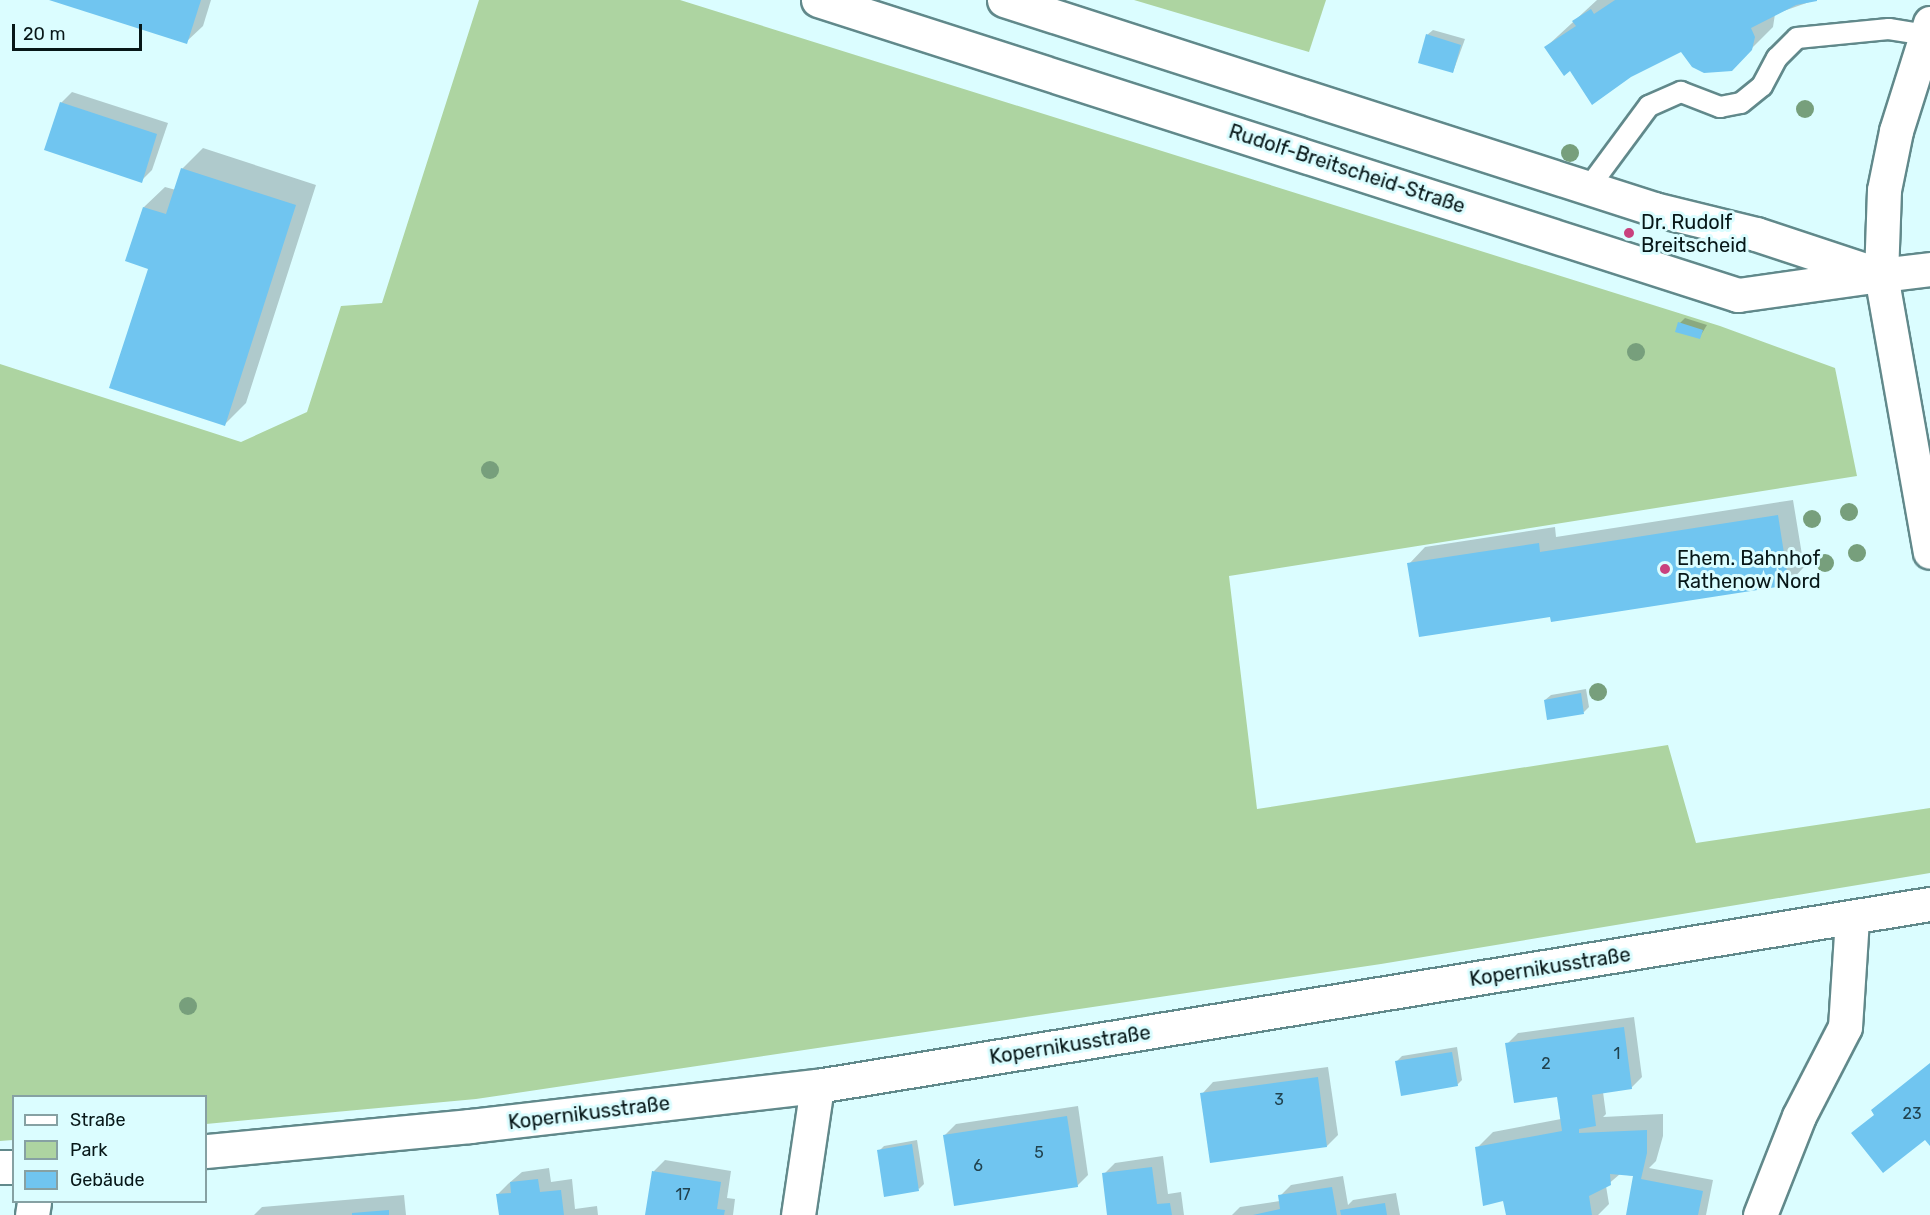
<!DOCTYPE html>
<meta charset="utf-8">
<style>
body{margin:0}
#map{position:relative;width:1930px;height:1215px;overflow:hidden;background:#dbfdff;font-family:Rubik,sans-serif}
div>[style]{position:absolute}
.green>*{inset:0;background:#add4a1}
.shadow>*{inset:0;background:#0003}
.building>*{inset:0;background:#70c5f0}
.roads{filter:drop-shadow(2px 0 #61898b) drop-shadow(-2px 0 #61898b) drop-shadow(0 2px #61898b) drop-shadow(0 -2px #61898b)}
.service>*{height:20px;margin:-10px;padding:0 10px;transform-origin:10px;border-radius:10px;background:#fff}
.minor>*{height:33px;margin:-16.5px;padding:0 16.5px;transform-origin:16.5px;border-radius:16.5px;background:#fff}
.tertiary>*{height:33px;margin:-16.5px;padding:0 16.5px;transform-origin:16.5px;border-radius:16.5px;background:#fff}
.trees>*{width:18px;height:18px;margin:-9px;border-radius:50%;background:#779f7c}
.dots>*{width:16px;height:16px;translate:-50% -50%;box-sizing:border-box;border:3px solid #dbfdff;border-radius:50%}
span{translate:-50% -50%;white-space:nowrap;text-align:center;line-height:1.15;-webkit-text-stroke:6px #dbfdff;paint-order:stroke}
.number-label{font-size:16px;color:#21424e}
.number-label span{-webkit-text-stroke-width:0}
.street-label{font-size:20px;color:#071718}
.poi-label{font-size:20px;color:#071718}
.left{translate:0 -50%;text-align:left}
.legend{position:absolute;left:12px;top:1095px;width:195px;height:108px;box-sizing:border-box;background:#dbfdff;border:2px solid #86a1a3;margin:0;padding:8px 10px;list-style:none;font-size:18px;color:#071718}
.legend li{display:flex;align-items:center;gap:12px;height:30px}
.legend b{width:30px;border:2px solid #86a1a3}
.scale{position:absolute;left:12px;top:24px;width:130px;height:27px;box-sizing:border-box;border:3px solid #071718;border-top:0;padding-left:8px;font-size:18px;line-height:21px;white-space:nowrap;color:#071718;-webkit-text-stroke:4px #dbfdff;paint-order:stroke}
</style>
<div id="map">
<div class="green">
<i style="clip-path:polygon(479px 0,680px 0,1720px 326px,1835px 368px,1857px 476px,1229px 576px,1257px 809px,1668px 745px,1696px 843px,1930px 808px,1930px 873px,1381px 964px,476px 1099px,206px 1124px,206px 1096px,14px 1096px,13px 1140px,0 1141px,0 364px,241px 442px,307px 412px,341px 306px,382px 303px)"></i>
<i style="clip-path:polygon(1134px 0,1326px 0,1309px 52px)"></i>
</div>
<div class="shadow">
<i style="clip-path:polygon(52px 0,211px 0,203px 26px,186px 42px)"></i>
<i style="clip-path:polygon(1815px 0,1775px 14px,1773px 27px,1731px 69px,1681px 50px,1571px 68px,1546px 47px,1597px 0)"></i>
<i style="clip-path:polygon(1433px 30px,1465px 39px,1453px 72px,1427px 35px)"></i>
<i style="clip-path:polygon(72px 92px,168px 123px,152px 170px,141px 181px,61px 103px)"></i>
<i style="clip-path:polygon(203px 148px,316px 185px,246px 403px,225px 424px,150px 268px,144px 207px,165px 187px,176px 190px,182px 169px)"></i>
<i style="clip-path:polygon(1685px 318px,1707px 325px,1699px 338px,1680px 323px)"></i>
<i style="clip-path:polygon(1793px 500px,1804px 567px,1788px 584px,1552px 615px,1409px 564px,1425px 547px,1555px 527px,1556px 537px)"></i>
<i style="clip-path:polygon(1586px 689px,1589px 707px,1584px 712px,1545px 700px,1551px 695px)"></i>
<i style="clip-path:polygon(1634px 1017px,1642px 1077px,1631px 1088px,1603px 1092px,1606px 1114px,1603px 1117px,1663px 1114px,1663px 1136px,1656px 1161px,1649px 1168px,1713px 1180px,1706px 1215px,1627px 1215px,1634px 1176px,1620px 1174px,1606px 1186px,1609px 1204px,1598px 1215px,1508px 1215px,1505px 1199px,1477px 1148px,1493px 1132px,1561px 1119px,1558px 1095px,1507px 1044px,1518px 1033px)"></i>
<i style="clip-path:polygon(1457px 1047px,1462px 1080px,1457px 1085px,1397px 1061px,1402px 1056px)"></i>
<i style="clip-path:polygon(1328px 1067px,1338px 1135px,1327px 1146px,1202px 1094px,1213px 1082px)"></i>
<i style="clip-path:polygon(1078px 1106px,1088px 1175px,1077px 1186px,945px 1135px,956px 1124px)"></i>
<i style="clip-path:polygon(917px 1140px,924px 1184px,919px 1189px,879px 1151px,884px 1146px)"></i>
<i style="clip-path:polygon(1163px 1156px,1168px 1194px,1181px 1192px,1184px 1215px,1109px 1215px,1104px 1174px,1115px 1163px)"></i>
<i style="clip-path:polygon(665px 1160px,731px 1171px,727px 1198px,735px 1199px,733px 1215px,646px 1215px,654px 1171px)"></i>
<i style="clip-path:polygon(549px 1168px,551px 1182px,572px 1179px,575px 1209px,597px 1206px,598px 1215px,500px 1215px,497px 1195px,508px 1184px,522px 1172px)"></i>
<i style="clip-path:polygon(1343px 1176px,1348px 1205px,1353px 1200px,1396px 1193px,1400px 1215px,1232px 1215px,1240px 1207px,1280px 1201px,1280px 1196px,1291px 1185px)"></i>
<i style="clip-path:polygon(404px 1195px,406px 1215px,254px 1215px,262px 1207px)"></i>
</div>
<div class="building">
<i style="clip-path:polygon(49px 0,201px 0,187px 44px)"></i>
<i style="clip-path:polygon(1615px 0,1817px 0,1817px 1px,1796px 5px,1751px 28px,1755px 37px,1752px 50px,1732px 71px,1704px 73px,1692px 67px,1681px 52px,1631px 77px,1592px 105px,1570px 71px,1564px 76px,1544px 47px,1576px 26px,1572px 21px,1591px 9px,1594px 14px)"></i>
<i style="clip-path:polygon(1426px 34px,1461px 45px,1453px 73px,1418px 63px)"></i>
<i style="clip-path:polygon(60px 102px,157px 134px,142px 183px,44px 150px)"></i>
<i style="clip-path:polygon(181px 168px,296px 205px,225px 426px,109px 388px,148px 269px,125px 261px,143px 207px,166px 214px)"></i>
<i style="clip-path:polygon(1678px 322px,1703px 330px,1700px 339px,1675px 332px)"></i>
<i style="clip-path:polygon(1778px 515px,1789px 585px,1551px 622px,1550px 617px,1419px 637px,1407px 563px,1539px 543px,1540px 552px)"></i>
<i style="clip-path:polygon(1581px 693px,1584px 714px,1547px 720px,1544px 700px)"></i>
<i style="clip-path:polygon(1624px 1027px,1632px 1089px,1592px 1095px,1596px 1126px,1579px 1129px,1579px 1133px,1647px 1130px,1647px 1153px,1641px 1179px,1703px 1191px,1698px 1215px,1626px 1215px,1633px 1176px,1610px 1174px,1611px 1185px,1589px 1196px,1592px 1215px,1506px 1215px,1503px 1201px,1483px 1206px,1475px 1147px,1562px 1131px,1557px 1097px,1514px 1103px,1505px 1043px)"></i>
<i style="clip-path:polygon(1452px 1052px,1458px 1086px,1401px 1096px,1395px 1061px)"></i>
<i style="clip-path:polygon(1930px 1063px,1930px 1146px,1925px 1140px,1883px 1173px,1851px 1133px,1874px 1115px,1871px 1110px)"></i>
<i style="clip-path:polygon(1318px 1077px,1327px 1147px,1210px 1163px,1200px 1093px)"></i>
<i style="clip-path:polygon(1067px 1116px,1078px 1187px,954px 1206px,943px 1135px)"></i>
<i style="clip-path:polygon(912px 1144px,919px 1191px,884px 1197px,877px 1150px)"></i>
<i style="clip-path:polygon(1152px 1167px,1157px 1204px,1170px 1203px,1172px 1215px,1107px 1215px,1102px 1173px)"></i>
<i style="clip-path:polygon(652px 1171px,721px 1182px,717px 1209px,725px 1210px,724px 1215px,645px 1215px)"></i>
<i style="clip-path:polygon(538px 1179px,540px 1192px,561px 1190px,564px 1215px,499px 1215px,496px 1194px,511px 1193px,510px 1182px)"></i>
<i style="clip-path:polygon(1332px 1187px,1337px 1215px,1253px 1215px,1280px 1209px,1278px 1195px)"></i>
<i style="clip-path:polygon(1385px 1203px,1387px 1215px,1341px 1215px,1340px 1210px)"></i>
<i style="clip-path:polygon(389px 1210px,389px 1215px,352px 1215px,352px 1213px)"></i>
</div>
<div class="roads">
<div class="service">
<i style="left:1589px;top:187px;width:101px;rotate:-53.5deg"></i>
<i style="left:1649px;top:106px;width:35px;rotate:-24deg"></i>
<i style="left:1681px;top:92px;width:42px;rotate:21deg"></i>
<i style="left:1720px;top:107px;width:21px;rotate:-11deg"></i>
<i style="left:1741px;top:103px;width:27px;rotate:-39deg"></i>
<i style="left:1762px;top:86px;width:32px;rotate:-62deg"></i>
<i style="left:1777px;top:58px;width:28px;rotate:-45deg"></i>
<i style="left:1797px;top:38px;width:92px;rotate:-5.6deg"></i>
<i style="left:1889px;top:29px;width:37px;rotate:9deg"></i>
</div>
<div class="minor">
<i style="left:1930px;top:23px;width:113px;rotate:107.5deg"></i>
<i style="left:1896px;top:131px;width:60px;rotate:101.5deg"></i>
<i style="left:1884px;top:190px;width:85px;rotate:92deg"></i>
<i style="left:1881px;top:275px;width:49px;rotate:-7deg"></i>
<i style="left:206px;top:1151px;width:265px;rotate:-5.4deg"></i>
<i style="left:470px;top:1126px;width:349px;rotate:-6.6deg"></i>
<i style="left:817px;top:1086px;width:1128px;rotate:-9.29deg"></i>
<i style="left:0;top:1167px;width:14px"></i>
<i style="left:32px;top:1215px;width:13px;rotate:-81deg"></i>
<i style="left:798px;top:1215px;width:130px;rotate:-81.6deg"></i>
<i style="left:1760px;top:1215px;width:106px;rotate:-68.5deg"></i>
<i style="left:1799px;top:1116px;width:100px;rotate:-62.7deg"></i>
<i style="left:1845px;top:1027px;width:109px;rotate:-86.3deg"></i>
</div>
<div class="tertiary">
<i style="left:818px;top:0;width:966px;rotate:17.78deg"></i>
<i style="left:1738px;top:295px;width:144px;rotate:-8deg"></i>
<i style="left:1004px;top:0;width:683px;rotate:17.82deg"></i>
<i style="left:1654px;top:209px;width:105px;rotate:13.8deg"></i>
<i style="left:1756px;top:234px;width:124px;rotate:18.3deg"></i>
<i style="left:1881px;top:275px;width:281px;rotate:80deg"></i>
</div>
</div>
<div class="trees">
<i style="left:1805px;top:109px"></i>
<i style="left:1570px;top:153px"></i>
<i style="left:1636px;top:352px"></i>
<i style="left:490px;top:470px"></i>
<i style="left:1849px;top:512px"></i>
<i style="left:1812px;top:519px"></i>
<i style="left:1857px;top:553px"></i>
<i style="left:1825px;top:563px"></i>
<i style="left:1598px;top:692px"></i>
<i style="left:188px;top:1006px"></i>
</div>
<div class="dots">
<i style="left:1629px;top:233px;background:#c9417e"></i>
<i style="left:1665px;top:569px;background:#c9417e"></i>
</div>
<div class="number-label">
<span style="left:1617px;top:1054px">1</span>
<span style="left:1546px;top:1064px">2</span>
<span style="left:1279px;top:1100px">3</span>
<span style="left:1912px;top:1114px">23</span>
<span style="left:1039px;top:1153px">5</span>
<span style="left:978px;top:1166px">6</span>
<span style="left:683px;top:1195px">17</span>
</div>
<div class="street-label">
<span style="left:1347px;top:169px;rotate:18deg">Rudolf-Breitscheid-Straße</span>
<span style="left:1550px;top:967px;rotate:-9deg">Kopernikusstraße</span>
<span style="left:1070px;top:1045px;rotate:-9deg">Kopernikusstraße</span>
<span style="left:589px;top:1113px;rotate:-7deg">Kopernikusstraße</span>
</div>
<div class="poi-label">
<span class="left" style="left:1641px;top:234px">Dr. Rudolf<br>Breitscheid</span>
<span class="left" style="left:1677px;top:570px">Ehem. Bahnhof<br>Rathenow Nord</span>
</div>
<ul class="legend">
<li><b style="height:8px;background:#fff"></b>Straße</li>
<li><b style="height:16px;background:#add4a1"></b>Park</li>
<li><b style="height:16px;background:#70c5f0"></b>Gebäude</li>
</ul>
<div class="scale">20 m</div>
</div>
